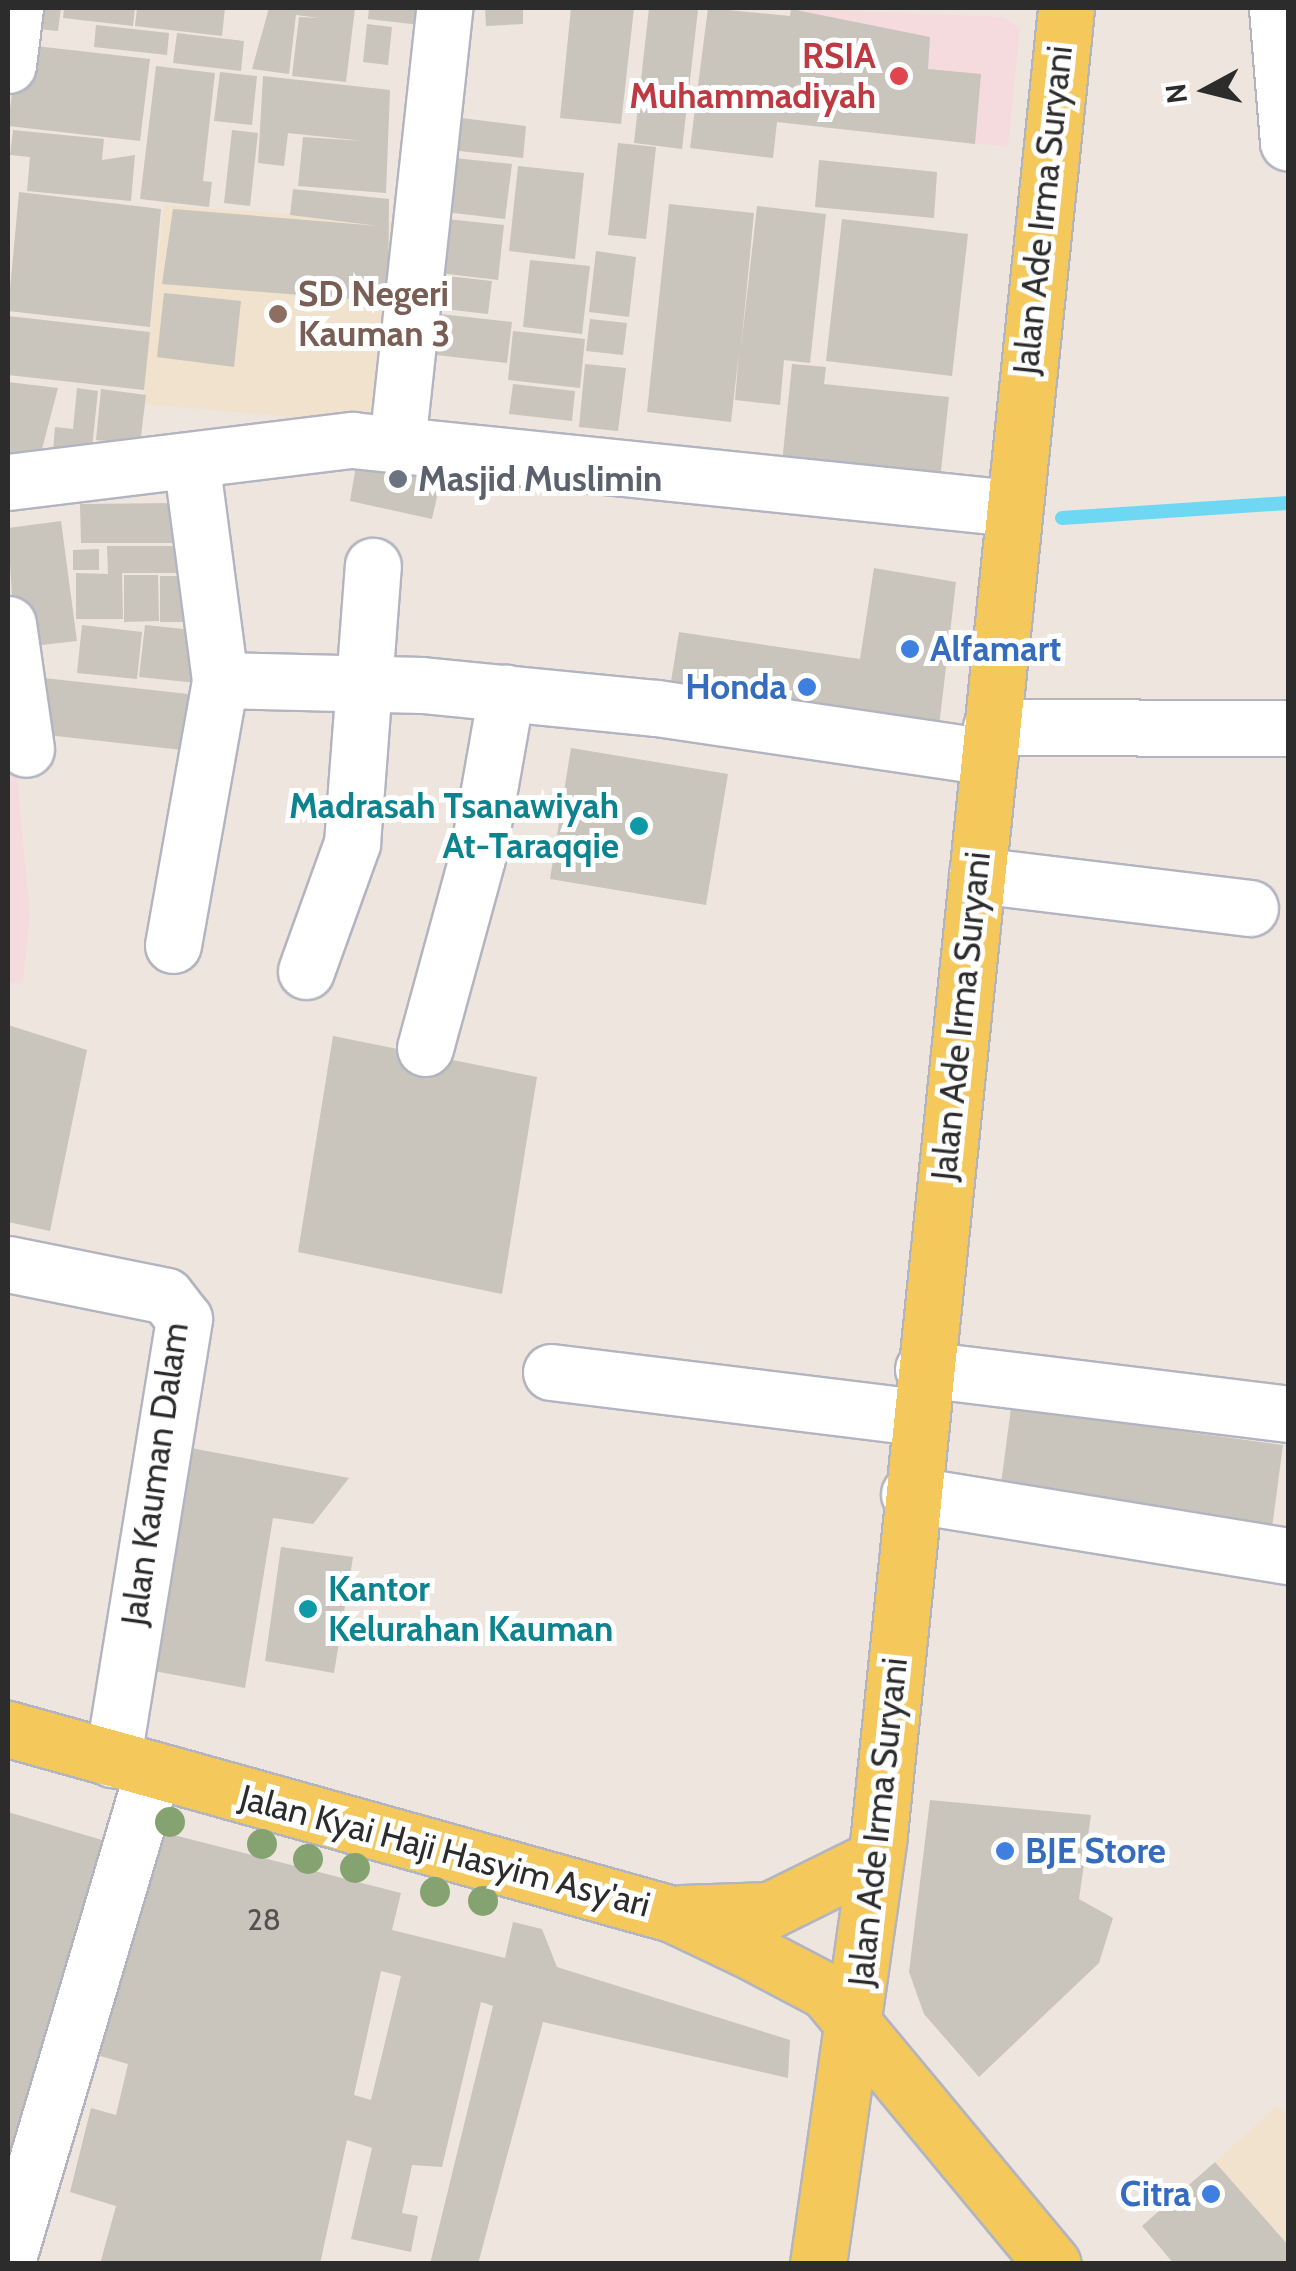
<!DOCTYPE html>
<style>
body{margin:0}
#map{position:relative;width:1296px;height:2271px;overflow:hidden;background:#eee6de;font-family:Cabin,sans-serif}
div>[style]{position:absolute}
.education>*{inset:0;background:#f0e2cd}
.medical>*{inset:0;background:#f5dbde}
.stream>*{height:14px;margin:-7px;padding:0 7px;transform-origin:7px;border-radius:7px;background:#6ed7f3}
.building>*{inset:0;background:#c9c4bc}
.roads{filter:drop-shadow(2px 0 #b2b5c0) drop-shadow(-2px 0 #b2b5c0) drop-shadow(0 2px #b2b5c0) drop-shadow(0 -2px #b2b5c0)}
.minor>*{height:55px;margin:-27.5px;padding:0 27.5px;transform-origin:27.5px;border-radius:27.5px;background:#fff}
.major>*{height:55px;margin:-27.5px;padding:0 27.5px;transform-origin:27.5px;border-radius:27.5px;background:#f5c85c}
.trees>*{width:30px;height:30px;margin:-15px;border-radius:50%;background:#85a371}
.dots>*{width:28px;height:28px;translate:-50% -50%;box-sizing:border-box;border:5px solid #fff;border-radius:50%}
span{translate:-50% -50%;white-space:nowrap;text-align:center;line-height:1.15;-webkit-text-stroke:10px #fff;paint-order:stroke}
.number-label{font-size:30px;color:#535250}
.number-label span{-webkit-text-stroke-width:0}
.health-label{font-size:35px;color:#be3a42;font-weight:700}
.right{translate:-100% -50%;text-align:right}
.street-label{font-size:35px;color:#2c2c2c}
.education-label{font-size:35px;color:#785e54;font-weight:700}
.left{translate:0 -50%;text-align:left}
.worship-label{font-size:35px;color:#5b616d;font-weight:700}
.shop-label{font-size:35px;color:#366cbe;font-weight:700}
.culture-label{font-size:35px;color:#0d838f;font-weight:700}
.frame{position:absolute;inset:0;border:10px solid #2c2c2c;pointer-events:none}
.north{position:absolute;left:1156px;top:40px;width:100px;height:100px;-webkit-text-stroke:8px #fff;paint-order:stroke;rotate:263deg;font-size:28px;font-weight:700;line-height:40px;text-align:center;color:#2c2c2c}
.north::after{content:'';display:block;margin:auto;width:35px;height:45px;background:#2c2c2c;clip-path:polygon(50% 0,100% 100%,50% 72%,0 100%)}
</style>
<div id="map">
<div class="education">
<i style="clip-path:polygon(164px 205px,414px 223px,393px 426px,142px 404px)"></i>
<i style="clip-path:polygon(1276px 2107px,1288px 2114px,1288px 2245px,1215px 2162px)"></i>
</div>
<div class="medical">
<i style="clip-path:polygon(791px 8px,1004px 17px,1020px 29px,1008px 147px,777px 122px)"></i>
<i style="clip-path:polygon(8px 678px,30px 916px,23px 984px,8px 983px)"></i>
</div>
<div class="stream">
<i style="left:1062px;top:518px;width:226px;rotate:-3.8deg"></i>
</div>
<div class="building">
<i style="clip-path:polygon(19px 8px,61px 8px,58px 31px,17px 27px)"></i>
<i style="clip-path:polygon(64px 8px,135px 8px,133px 26px,63px 18px)"></i>
<i style="clip-path:polygon(137px 8px,225px 8px,222px 36px,135px 26px)"></i>
<i style="clip-path:polygon(269px 8px,355px 8px,346px 82px,292px 76px,299px 17px,320px 18px,296px 15px,289px 74px,252px 69px)"></i>
<i style="clip-path:polygon(369px 8px,431px 8px,429px 26px,368px 19px)"></i>
<i style="clip-path:polygon(485px 8px,523px 8px,523px 24px,486px 26px)"></i>
<i style="clip-path:polygon(571px 8px,634px 8px,621px 124px,560px 118px)"></i>
<i style="clip-path:polygon(649px 8px,698px 10px,682px 149px,634px 143px)"></i>
<i style="clip-path:polygon(708px 8px,790px 16px,791px 9px,930px 37px,928px 69px,981px 74px,975px 144px,777px 122px,773px 158px,690px 148px)"></i>
<i style="clip-path:polygon(367px 24px,392px 27px,388px 65px,363px 62px)"></i>
<i style="clip-path:polygon(96px 25px,169px 33px,167px 55px,94px 47px)"></i>
<i style="clip-path:polygon(177px 33px,244px 41px,241px 71px,173px 63px)"></i>
<i style="clip-path:polygon(18px 44px,150px 59px,140px 141px,8px 126px)"></i>
<i style="clip-path:polygon(156px 66px,215px 73px,203px 181px,212px 182px,209px 207px,140px 199px)"></i>
<i style="clip-path:polygon(220px 72px,257px 76px,252px 125px,214px 121px)"></i>
<i style="clip-path:polygon(263px 76px,390px 90px,386px 193px,298px 186px,303px 137px,364px 141px,288px 133px,284px 166px,258px 163px)"></i>
<i style="clip-path:polygon(445px 116px,526px 126px,523px 158px,441px 149px)"></i>
<i style="clip-path:polygon(13px 130px,104px 139px,102px 160px,135px 155px,131px 201px,27px 191px,30px 157px,10px 155px)"></i>
<i style="clip-path:polygon(232px 130px,258px 133px,250px 206px,224px 203px)"></i>
<i style="clip-path:polygon(618px 143px,656px 147px,646px 239px,608px 235px)"></i>
<i style="clip-path:polygon(444px 157px,512px 164px,505px 219px,437px 211px)"></i>
<i style="clip-path:polygon(819px 160px,937px 172px,934px 218px,815px 207px)"></i>
<i style="clip-path:polygon(518px 166px,584px 173px,575px 259px,509px 251px)"></i>
<i style="clip-path:polygon(293px 189px,389px 199px,388px 302px,162px 284px,173px 209px,379px 226px,290px 215px)"></i>
<i style="clip-path:polygon(19px 192px,161px 209px,150px 327px,8px 311px)"></i>
<i style="clip-path:polygon(669px 204px,754px 213px,741px 348px,757px 206px,826px 214px,810px 363px,784px 360px,780px 405px,735px 400px,739px 352px,731px 422px,647px 412px)"></i>
<i style="clip-path:polygon(437px 218px,504px 225px,498px 280px,431px 272px)"></i>
<i style="clip-path:polygon(842px 219px,968px 234px,952px 376px,826px 361px)"></i>
<i style="clip-path:polygon(596px 251px,636px 257px,629px 317px,589px 312px)"></i>
<i style="clip-path:polygon(530px 260px,590px 266px,582px 334px,523px 327px)"></i>
<i style="clip-path:polygon(429px 274px,492px 281px,488px 314px,426px 307px)"></i>
<i style="clip-path:polygon(164px 293px,241px 301px,234px 367px,157px 357px)"></i>
<i style="clip-path:polygon(422px 312px,512px 322px,507px 363px,418px 353px)"></i>
<i style="clip-path:polygon(8px 316px,150px 332px,144px 390px,8px 375px)"></i>
<i style="clip-path:polygon(590px 319px,627px 323px,623px 355px,586px 351px)"></i>
<i style="clip-path:polygon(513px 331px,585px 339px,580px 388px,508px 380px)"></i>
<i style="clip-path:polygon(585px 364px,626px 368px,618px 431px,579px 427px)"></i>
<i style="clip-path:polygon(792px 364px,826px 367px,824px 384px,949px 397px,940px 480px,782px 463px)"></i>
<i style="clip-path:polygon(8px 382px,58px 388px,37px 468px,8px 465px)"></i>
<i style="clip-path:polygon(513px 384px,575px 391px,572px 421px,509px 414px)"></i>
<i style="clip-path:polygon(77px 388px,98px 391px,90px 467px,52px 462px,55px 427px,73px 429px)"></i>
<i style="clip-path:polygon(101px 389px,146px 395px,140px 444px,96px 440px)"></i>
<i style="clip-path:polygon(360px 442px,446px 457px,432px 519px,350px 501px)"></i>
<i style="clip-path:polygon(176px 503px,176px 543px,81px 543px,80px 504px)"></i>
<i style="clip-path:polygon(61px 521px,77px 641px,15px 648px,8px 528px)"></i>
<i style="clip-path:polygon(107px 546px,184px 546px,184px 573px,122px 573px,123px 619px,76px 619px,76px 573px,108px 574px)"></i>
<i style="clip-path:polygon(99px 549px,99px 570px,73px 570px,73px 550px)"></i>
<i style="clip-path:polygon(874px 568px,956px 582px,938px 735px,668px 700px,679px 632px,860px 659px)"></i>
<i style="clip-path:polygon(124px 575px,158px 575px,159px 621px,124px 622px)"></i>
<i style="clip-path:polygon(160px 576px,197px 576px,189px 622px,160px 622px)"></i>
<i style="clip-path:polygon(82px 625px,142px 632px,137px 679px,77px 673px)"></i>
<i style="clip-path:polygon(145px 625px,203px 631px,197px 683px,139px 677px)"></i>
<i style="clip-path:polygon(35px 677px,206px 696px,200px 752px,29px 733px)"></i>
<i style="clip-path:polygon(571px 748px,728px 774px,706px 905px,550px 879px)"></i>
<i style="clip-path:polygon(8px 1025px,87px 1050px,50px 1231px,8px 1222px)"></i>
<i style="clip-path:polygon(333px 1036px,537px 1077px,502px 1294px,298px 1252px)"></i>
<i style="clip-path:polygon(1011px 1408px,1283px 1445px,1271px 1536px,999px 1499px)"></i>
<i style="clip-path:polygon(191px 1448px,349px 1478px,313px 1524px,273px 1518px,245px 1688px,154px 1671px)"></i>
<i style="clip-path:polygon(281px 1547px,353px 1557px,334px 1673px,265px 1661px)"></i>
<i style="clip-path:polygon(930px 1800px,1091px 1815px,1079px 1899px,1113px 1918px,1099px 1963px,979px 2077px,924px 2014px,909px 1972px)"></i>
<i style="clip-path:polygon(8px 1812px,112px 1843px,8px 2203px)"></i>
<i style="clip-path:polygon(evenodd,158px 1831px,401px 1893px,392px 1930px,505px 1958px,513px 1922px,542px 1929px,557px 1967px,790px 2040px,788px 2078px,543px 2022px,478px 2264px,430px 2264px,493px 2006px,481px 2002px,442px 2167px,412px 2165px,402px 2213px,418px 2216px,411px 2252px,351px 2239px,372px 2148px,347px 2140px,320px 2264px,100px 2264px,116px 2206px,70px 2192px,91px 2108px,116px 2115px,128px 2064px,100px 2056px,158px 1831px,381px 1971px,401px 1976px,371px 2100px,354px 2095px,381px 1971px)"></i>
<i style="clip-path:polygon(1215px 2162px,1288px 2245px,1288px 2264px,1174px 2264px,1142px 2226px)"></i>
</div>
<div class="roads">
<div class="minor">
<i style="left:1277px;top:8px;width:135px;rotate:85.3deg"></i>
<i style="left:8px;top:65px;width:57px;rotate:-83deg"></i>
<i style="left:397px;top:444px;width:439px;rotate:-83.8deg"></i>
<i style="left:8px;top:482px;width:347px;rotate:-7deg"></i>
<i style="left:352px;top:440px;width:663px;rotate:5.88deg"></i>
<i style="left:8px;top:624px;width:126px;rotate:81.8deg"></i>
<i style="left:220px;top:680px;width:202px;rotate:1.4deg"></i>
<i style="left:422px;top:685px;width:236px;rotate:5.6deg"></i>
<i style="left:657px;top:708px;width:336px;rotate:8.4deg"></i>
<i style="left:991px;top:727px;width:297px;rotate:0.2deg"></i>
<i style="left:977px;top:875px;width:275px;rotate:6.9deg"></i>
<i style="left:173px;top:945px;width:269px;rotate:-79.9deg"></i>
<i style="left:220px;top:680px;width:222px;rotate:-97.5deg"></i>
<i style="left:306px;top:971px;width:136px;rotate:-70.2deg"></i>
<i style="left:352px;top:843px;width:278px;rotate:-85.7deg"></i>
<i style="left:425px;top:1048px;width:197px;rotate:-74.7deg"></i>
<i style="left:477px;top:858px;width:168px;rotate:-80deg"></i>
<i style="left:8px;top:1264px;width:161px;rotate:11.4deg"></i>
<i style="left:166px;top:1296px;width:29px;rotate:52deg"></i>
<i style="left:184px;top:1319px;width:446px;rotate:99.2deg"></i>
<i style="left:923px;top:1369px;width:368px;rotate:7deg"></i>
<i style="left:551px;top:1372px;width:370px;rotate:7deg"></i>
<i style="left:909px;top:1494px;width:384px;rotate:9.3deg"></i>
<i style="left:8px;top:2258px;width:509px;rotate:-73.45deg"></i>
</div>
<div class="major">
<i style="left:8px;top:1729px;width:689px;rotate:15.57deg"></i>
<i style="left:672px;top:1914px;width:82px;rotate:25.3deg"></i>
<i style="left:746px;top:1949px;width:90px;rotate:27.7deg"></i>
<i style="left:826px;top:1991px;width:355px;rotate:50.3deg"></i>
<i style="left:682px;top:1913px;width:88px;rotate:-2deg"></i>
<i style="left:770px;top:1910px;width:117px;rotate:-26.3deg"></i>
<i style="left:818px;top:2264px;width:434px;rotate:-81.9deg"></i>
<i style="left:879px;top:1834px;width:1836px;rotate:-84.15deg"></i>
</div>
</div>
<div class="trees">
<i style="left:170px;top:1822px"></i>
<i style="left:262px;top:1844px"></i>
<i style="left:308px;top:1859px"></i>
<i style="left:355px;top:1868px"></i>
<i style="left:435px;top:1892px"></i>
<i style="left:483px;top:1901px"></i>
</div>
<div class="dots">
<i style="left:899px;top:76px;background:#e0444e"></i>
<i style="left:278px;top:314px;background:#8d6e63"></i>
<i style="left:398px;top:479px;background:#6b7280"></i>
<i style="left:910px;top:649px;background:#3f7fe0"></i>
<i style="left:807px;top:687px;background:#3f7fe0"></i>
<i style="left:639px;top:826px;background:#0f9aa8"></i>
<i style="left:308px;top:1609px;background:#0f9aa8"></i>
<i style="left:1005px;top:1851px;background:#3f7fe0"></i>
<i style="left:1211px;top:2194px;background:#3f7fe0"></i>
</div>
<div class="number-label">
<span style="left:264px;top:1920px">28</span>
</div>
<div class="health-label">
<span class="right" style="left:876px;top:76px">RSIA<br>Muhammadiyah</span>
</div>
<div class="street-label">
<span style="left:1043px;top:210px;rotate:-84deg">Jalan Ade Irma Suryani</span>
<span style="left:961px;top:1016px;rotate:-84deg">Jalan Ade Irma Suryani</span>
<span style="left:155px;top:1474px;rotate:-82deg">Jalan Kauman Dalam</span>
<span style="left:878px;top:1822px;rotate:-84deg">Jalan Ade Irma Suryani</span>
<span style="left:445px;top:1851px;rotate:15deg">Jalan Kyai Haji Hasyim Asy'ari</span>
</div>
<div class="education-label">
<span class="left" style="left:298px;top:314px">SD Negeri<br>Kauman 3</span>
</div>
<div class="worship-label">
<span class="left" style="left:418px;top:479px">Masjid Muslimin</span>
</div>
<div class="shop-label">
<span class="left" style="left:930px;top:649px">Alfamart</span>
<span class="right" style="left:787px;top:687px">Honda</span>
<span class="left" style="left:1025px;top:1851px">BJE Store</span>
<span class="right" style="left:1191px;top:2194px">Citra</span>
</div>
<div class="culture-label">
<span class="right" style="left:619px;top:826px">Madrasah Tsanawiyah<br>At-Taraqqie</span>
<span class="left" style="left:328px;top:1609px">Kantor<br>Kelurahan Kauman</span>
</div>
<div class="frame"></div>
<div class="north">N</div>
</div>
